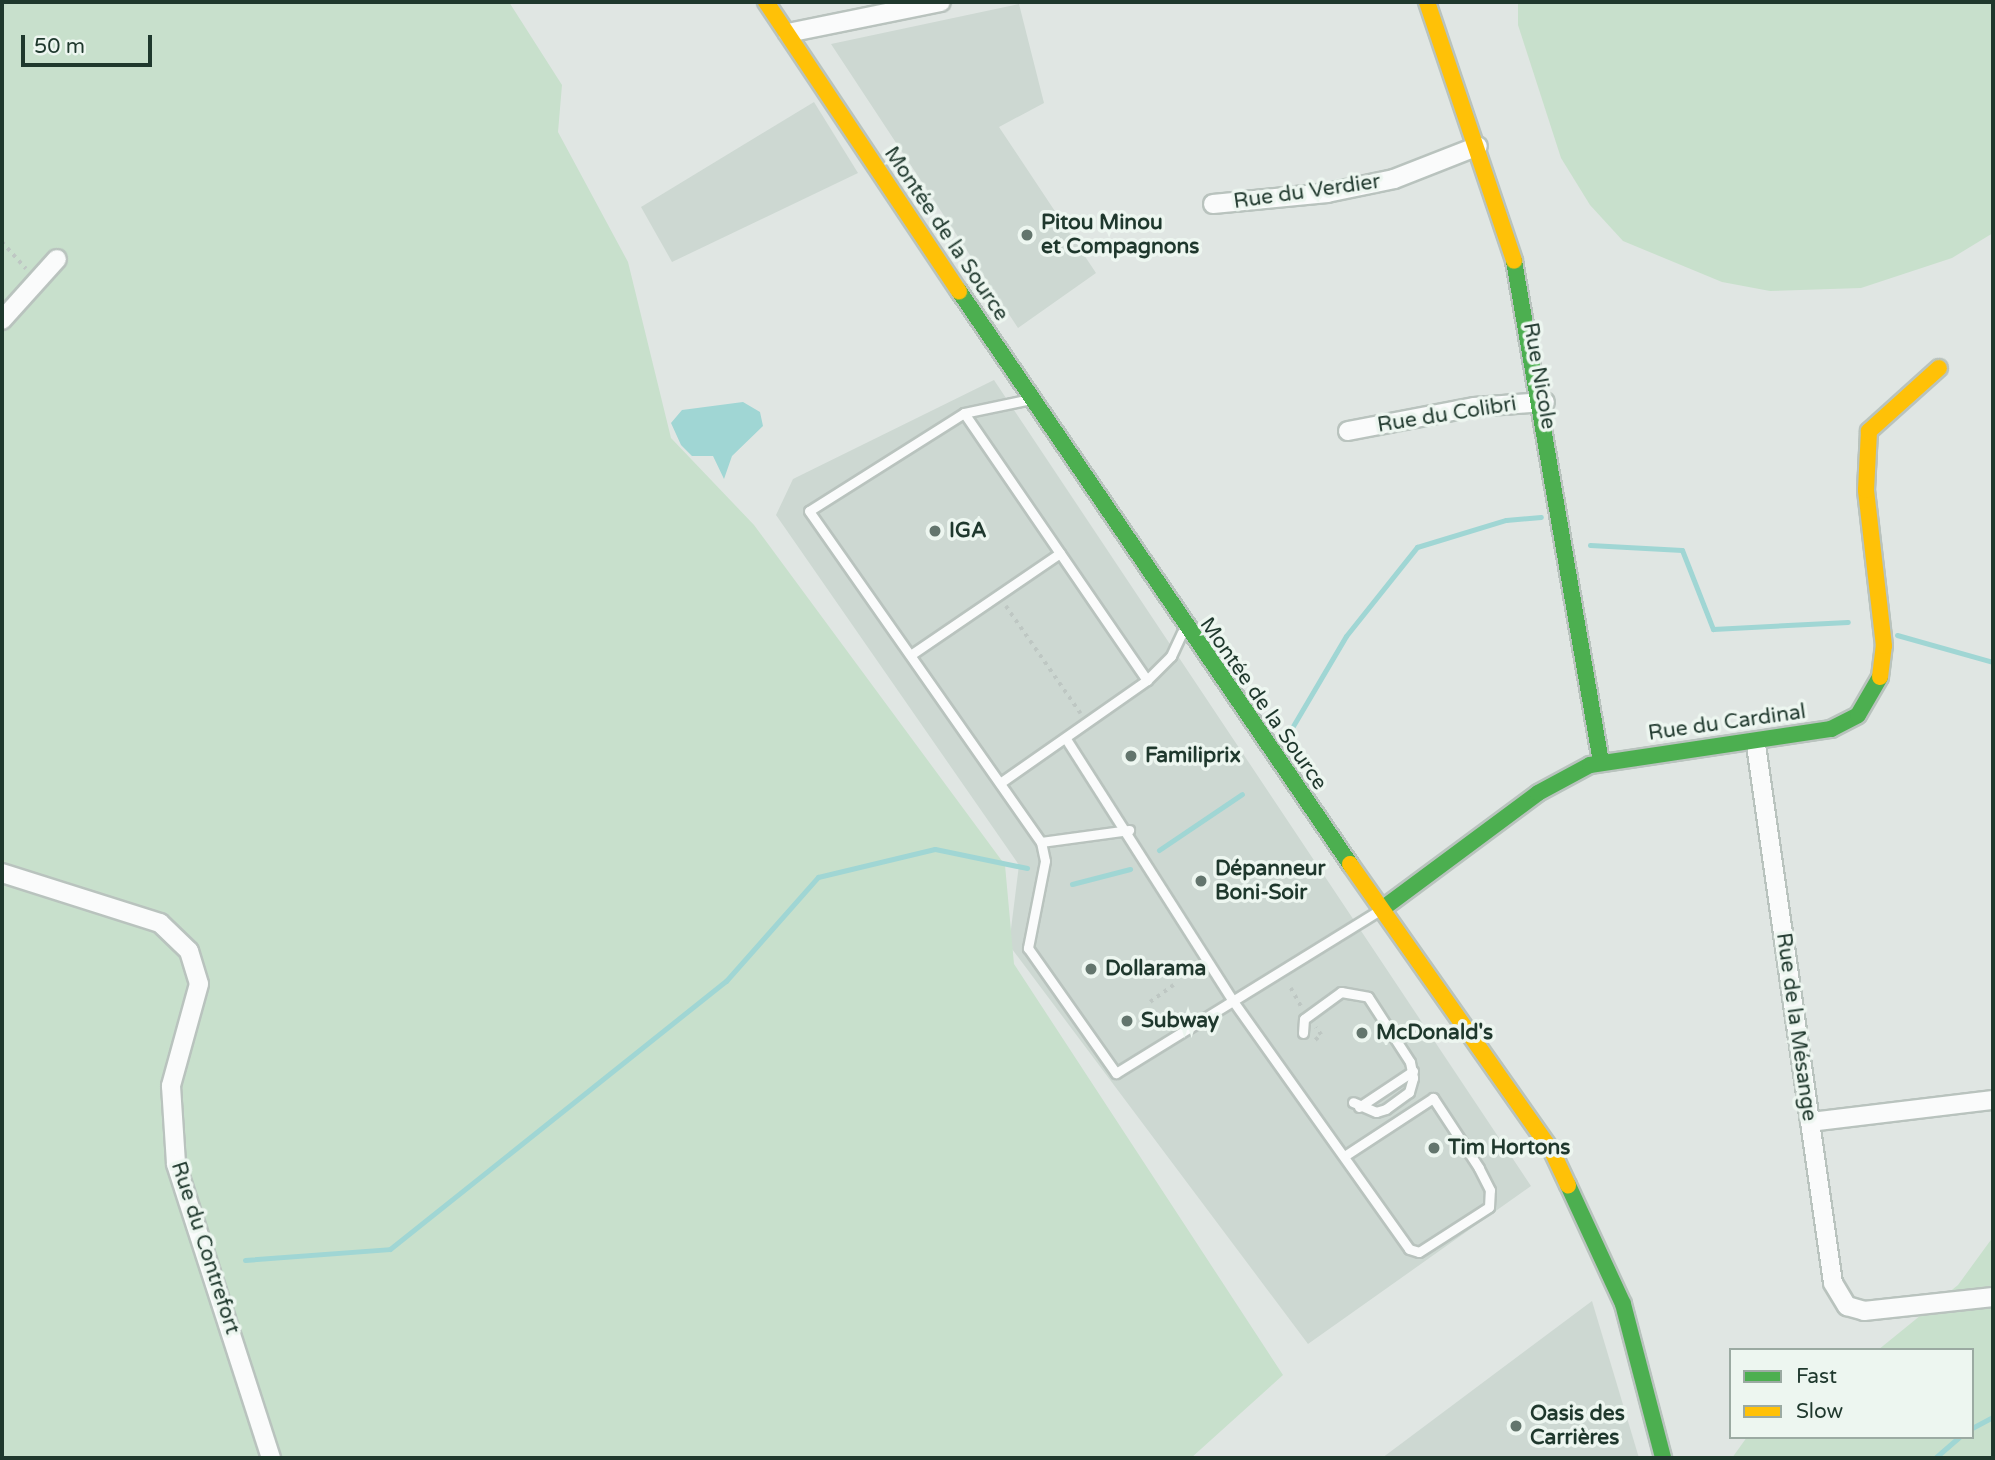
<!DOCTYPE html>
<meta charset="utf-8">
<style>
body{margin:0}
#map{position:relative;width:1995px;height:1460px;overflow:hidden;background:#e0e6e3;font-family:"Varela Round",sans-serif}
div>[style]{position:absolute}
.built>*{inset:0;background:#cdd8d2}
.green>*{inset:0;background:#c8e0cc}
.water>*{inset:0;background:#a0d6d4}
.stream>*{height:5px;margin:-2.5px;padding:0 2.5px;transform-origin:2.5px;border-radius:2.5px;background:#a0d6d4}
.path>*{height:3.5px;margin-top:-1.75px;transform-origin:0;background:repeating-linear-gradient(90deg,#bec7c3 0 3.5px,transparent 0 8.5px)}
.roads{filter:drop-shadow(2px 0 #b9c3be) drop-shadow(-2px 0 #b9c3be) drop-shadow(0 2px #b9c3be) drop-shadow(0 -2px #b9c3be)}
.lane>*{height:9px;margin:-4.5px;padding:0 4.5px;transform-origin:4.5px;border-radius:4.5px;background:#fafbfb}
.street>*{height:18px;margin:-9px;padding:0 9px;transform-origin:9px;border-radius:9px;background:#fafbfb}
.fast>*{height:16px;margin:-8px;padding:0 8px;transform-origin:8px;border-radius:8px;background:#4caf50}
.slow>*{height:16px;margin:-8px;padding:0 8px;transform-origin:8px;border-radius:8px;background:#ffc107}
.dots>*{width:19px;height:19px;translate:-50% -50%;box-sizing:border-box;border:4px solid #edf6f0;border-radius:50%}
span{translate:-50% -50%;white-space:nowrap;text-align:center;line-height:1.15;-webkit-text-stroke:7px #edf6f0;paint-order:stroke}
.street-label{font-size:21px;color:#1f382d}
.poi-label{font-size:21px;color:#1f382d;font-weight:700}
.left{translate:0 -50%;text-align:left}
.frame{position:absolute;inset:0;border:4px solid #1f382d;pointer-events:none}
.legend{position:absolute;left:1729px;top:1348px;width:245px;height:91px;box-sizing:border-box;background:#edf6f0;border:2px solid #9baaa2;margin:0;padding:9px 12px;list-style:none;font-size:21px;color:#1f382d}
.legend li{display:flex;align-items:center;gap:14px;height:35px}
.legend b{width:35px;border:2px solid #9baaa2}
.scale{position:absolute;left:21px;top:35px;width:131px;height:32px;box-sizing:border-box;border:4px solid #1f382d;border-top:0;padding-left:9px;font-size:21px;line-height:24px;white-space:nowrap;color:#1f382d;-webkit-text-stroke:5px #edf6f0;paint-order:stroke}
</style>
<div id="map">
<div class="built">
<i style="clip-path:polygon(1019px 4px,1044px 103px,999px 127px,1096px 273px,1018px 328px,831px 44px)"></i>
<i style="clip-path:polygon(814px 102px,858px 173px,672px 262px,641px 207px)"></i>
<i style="clip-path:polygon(994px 380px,1531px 1186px,1308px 1344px,1009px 945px,1019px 865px,776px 515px,793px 479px)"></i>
<i style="clip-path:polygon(1592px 1301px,1639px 1458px,1382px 1458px)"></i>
</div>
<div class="green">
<i style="clip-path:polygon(2px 2px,509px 2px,562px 85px,558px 132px,628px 262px,671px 438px,754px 525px,1005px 865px,1014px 964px,1283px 1375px,1191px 1458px,2px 1458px)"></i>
<i style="clip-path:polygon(1518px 2px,1993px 2px,1993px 233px,1952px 258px,1861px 288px,1770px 291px,1722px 282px,1623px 241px,1590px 205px,1561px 158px,1518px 25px)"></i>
<i style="clip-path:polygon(1993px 1237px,1993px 1458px,1732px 1458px,1747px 1437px,1972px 1437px,1972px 1350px,1878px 1350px,1958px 1285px)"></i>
</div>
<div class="water">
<i style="clip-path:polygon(743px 402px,760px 412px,763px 426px,732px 456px,724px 479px,713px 456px,692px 456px,681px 445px,671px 423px,682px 410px)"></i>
</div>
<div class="stream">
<i style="left:1590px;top:545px;width:92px;rotate:3.1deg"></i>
<i style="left:1682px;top:550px;width:85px;rotate:68.6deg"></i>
<i style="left:1713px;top:629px;width:135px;rotate:-3deg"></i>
<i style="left:1897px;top:635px;width:100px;rotate:15.7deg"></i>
<i style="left:1293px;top:726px;width:104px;rotate:-59.5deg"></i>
<i style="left:1346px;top:636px;width:114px;rotate:-51.4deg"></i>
<i style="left:1417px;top:547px;width:93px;rotate:-16.9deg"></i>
<i style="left:1506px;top:520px;width:35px;rotate:-5deg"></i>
<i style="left:1159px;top:850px;width:100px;rotate:-34deg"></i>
<i style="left:1072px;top:884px;width:60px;rotate:-14.5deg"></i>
<i style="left:245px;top:1260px;width:145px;rotate:-4.3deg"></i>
<i style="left:390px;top:1249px;width:430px;rotate:-38.6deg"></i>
<i style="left:726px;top:981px;width:139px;rotate:-48.5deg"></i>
<i style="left:818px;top:877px;width:120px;rotate:-13.5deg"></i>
<i style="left:935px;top:849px;width:94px;rotate:11.7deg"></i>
<i style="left:1972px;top:1428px;width:24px;rotate:-28deg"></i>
<i style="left:1935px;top:1458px;width:32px;rotate:-41deg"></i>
</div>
<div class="path">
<i style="left:2px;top:242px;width:36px;rotate:48deg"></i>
<i style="left:1006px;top:606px;width:131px;rotate:55.2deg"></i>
<i style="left:1291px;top:988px;width:23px;rotate:61deg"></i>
<i style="left:1150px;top:1002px;width:29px;rotate:-36deg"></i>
<i style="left:1315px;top:1040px;width:8px;rotate:-40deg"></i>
<i style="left:1321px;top:1035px;width:9px;rotate:-126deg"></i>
</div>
<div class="roads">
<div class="lane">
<i style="left:1026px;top:400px;width:63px;rotate:168.2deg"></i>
<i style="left:964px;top:413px;width:183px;rotate:147.7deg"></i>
<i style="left:809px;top:511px;width:404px;rotate:55deg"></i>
<i style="left:1041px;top:842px;width:19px;rotate:78deg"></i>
<i style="left:1045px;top:861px;width:89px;rotate:101.1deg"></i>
<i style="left:1028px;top:948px;width:153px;rotate:54.9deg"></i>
<i style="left:1116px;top:1073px;width:312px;rotate:-31.7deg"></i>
<i style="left:964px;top:413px;width:324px;rotate:55.6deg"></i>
<i style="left:912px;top:654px;width:179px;rotate:-34.3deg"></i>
<i style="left:1066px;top:739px;width:311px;rotate:57.5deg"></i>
<i style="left:1233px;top:1001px;width:304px;rotate:54.6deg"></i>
<i style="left:1409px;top:1249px;width:10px;rotate:17deg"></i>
<i style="left:1419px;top:1252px;width:83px;rotate:-32.7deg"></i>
<i style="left:1489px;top:1207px;width:17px;rotate:-87deg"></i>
<i style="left:1490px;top:1190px;width:25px;rotate:-117deg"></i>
<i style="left:1479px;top:1168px;width:84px;rotate:-123.3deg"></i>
<i style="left:1433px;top:1098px;width:104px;rotate:146.8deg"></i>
<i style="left:1000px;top:783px;width:179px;rotate:-35deg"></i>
<i style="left:1147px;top:680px;width:34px;rotate:-45deg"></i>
<i style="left:1171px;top:656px;width:26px;rotate:-65deg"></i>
<i style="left:1041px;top:842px;width:89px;rotate:-7.8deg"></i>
<i style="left:1303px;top:1033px;width:14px;rotate:-86deg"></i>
<i style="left:1304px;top:1019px;width:46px;rotate:-36.1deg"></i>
<i style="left:1341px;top:992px;width:27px;rotate:10deg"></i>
<i style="left:1368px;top:997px;width:77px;rotate:57.1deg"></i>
<i style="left:1410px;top:1062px;width:16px;rotate:79deg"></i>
<i style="left:1413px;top:1078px;width:15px;rotate:106deg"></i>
<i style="left:1409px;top:1092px;width:29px;rotate:144deg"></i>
<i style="left:1386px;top:1109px;width:10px;rotate:163deg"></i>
<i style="left:1376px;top:1112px;width:25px;rotate:-157deg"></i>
<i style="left:1359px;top:1107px;width:65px;rotate:-33.7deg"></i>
</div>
<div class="street">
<i style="left:788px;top:33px;width:156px;rotate:-11.5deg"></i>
<i style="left:1213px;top:204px;width:115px;rotate:-5.5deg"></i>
<i style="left:1327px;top:193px;width:68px;rotate:-11.8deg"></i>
<i style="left:1394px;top:179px;width:90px;rotate:-21.4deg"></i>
<i style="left:2px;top:320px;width:82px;rotate:-48deg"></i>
<i style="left:1348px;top:431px;width:128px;rotate:-10.8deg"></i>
<i style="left:1474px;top:407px;width:71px;rotate:-4deg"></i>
<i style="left:1756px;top:745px;width:543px;rotate:81.85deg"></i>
<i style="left:1833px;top:1283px;width:27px;rotate:59deg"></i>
<i style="left:1847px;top:1306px;width:18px;rotate:16deg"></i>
<i style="left:1864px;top:1311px;width:130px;rotate:-6.2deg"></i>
<i style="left:2px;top:873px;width:166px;rotate:17.6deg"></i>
<i style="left:160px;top:923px;width:40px;rotate:44deg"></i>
<i style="left:189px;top:951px;width:34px;rotate:73deg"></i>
<i style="left:199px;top:984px;width:106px;rotate:105.4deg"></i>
<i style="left:171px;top:1086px;width:78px;rotate:86.3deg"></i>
<i style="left:176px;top:1164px;width:309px;rotate:72.1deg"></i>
<i style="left:1810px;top:1122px;width:184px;rotate:-6.9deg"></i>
</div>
<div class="fast">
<i style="left:1514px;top:261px;width:508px;rotate:80.15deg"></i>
<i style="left:959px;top:291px;width:694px;rotate:55.69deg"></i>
<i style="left:1382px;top:909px;width:194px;rotate:-36.6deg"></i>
<i style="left:1538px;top:793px;width:59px;rotate:-28.3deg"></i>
<i style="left:1590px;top:765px;width:244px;rotate:-8.5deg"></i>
<i style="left:1831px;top:729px;width:30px;rotate:-27deg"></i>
<i style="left:1858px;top:715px;width:44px;rotate:-59.9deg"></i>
<i style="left:1568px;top:1185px;width:131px;rotate:65.2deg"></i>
<i style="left:1623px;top:1304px;width:159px;rotate:75.4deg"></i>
</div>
<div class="slow">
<i style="left:766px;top:2px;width:348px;rotate:56.3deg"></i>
<i style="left:1427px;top:2px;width:273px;rotate:71.4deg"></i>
<i style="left:1880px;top:677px;width:31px;rotate:-83deg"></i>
<i style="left:1884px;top:646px;width:157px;rotate:-96.6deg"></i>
<i style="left:1866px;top:490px;width:59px;rotate:-87.1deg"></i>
<i style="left:1869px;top:431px;width:94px;rotate:-42deg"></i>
<i style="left:1350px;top:864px;width:351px;rotate:54.9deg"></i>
<i style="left:1552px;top:1151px;width:38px;rotate:65deg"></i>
</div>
</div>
<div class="dots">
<i style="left:1027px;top:235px;background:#63756d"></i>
<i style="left:935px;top:531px;background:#63756d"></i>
<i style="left:1131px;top:756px;background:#63756d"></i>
<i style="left:1201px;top:881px;background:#63756d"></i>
<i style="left:1091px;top:969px;background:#63756d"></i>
<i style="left:1127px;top:1021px;background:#63756d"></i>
<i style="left:1362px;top:1033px;background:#63756d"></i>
<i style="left:1434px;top:1148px;background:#63756d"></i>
<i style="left:1516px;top:1426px;background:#63756d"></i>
</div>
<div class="street-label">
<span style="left:1307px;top:192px;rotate:-8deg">Rue du Verdier</span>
<span style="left:946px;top:234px;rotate:56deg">Montée de la Source</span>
<span style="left:1539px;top:376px;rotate:80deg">Rue Nicole</span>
<span style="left:1447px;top:415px;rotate:-9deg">Rue du Colibri</span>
<span style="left:1263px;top:704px;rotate:55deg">Montée de la Source</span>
<span style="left:1727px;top:723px;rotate:-8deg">Rue du Cardinal</span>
<span style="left:1796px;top:1027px;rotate:82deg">Rue de la Mésange</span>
<span style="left:205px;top:1248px;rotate:72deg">Rue du Contrefort</span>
</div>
<div class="poi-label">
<span class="left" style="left:1041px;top:235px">Pitou Minou<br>et Compagnons</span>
<span class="left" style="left:949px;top:531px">IGA</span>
<span class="left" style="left:1145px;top:756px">Familiprix</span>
<span class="left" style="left:1215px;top:881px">Dépanneur<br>Boni-Soir</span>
<span class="left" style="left:1105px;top:969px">Dollarama</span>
<span class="left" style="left:1141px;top:1021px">Subway</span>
<span class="left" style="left:1376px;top:1033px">McDonald's</span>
<span class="left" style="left:1448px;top:1148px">Tim Hortons</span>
<span class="left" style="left:1530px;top:1426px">Oasis des<br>Carrières</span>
</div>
<div class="frame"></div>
<ul class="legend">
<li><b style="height:9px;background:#4caf50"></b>Fast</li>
<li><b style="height:9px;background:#ffc107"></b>Slow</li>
</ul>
<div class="scale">50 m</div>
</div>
